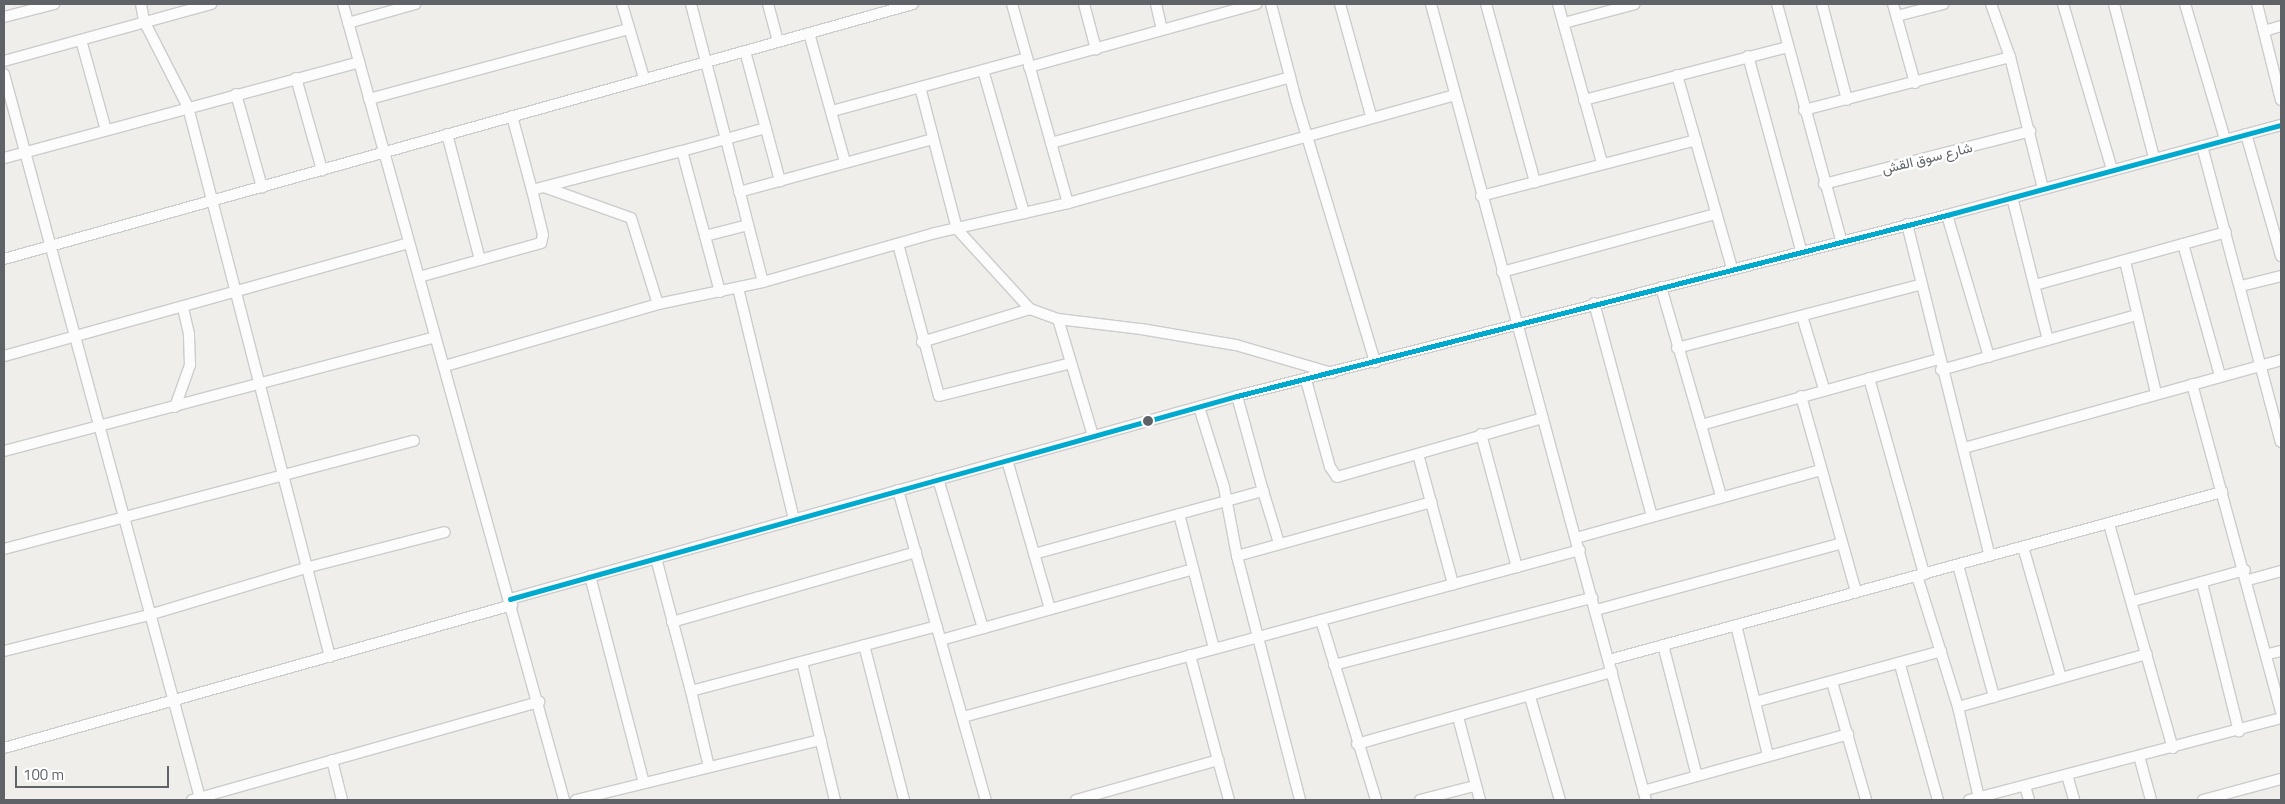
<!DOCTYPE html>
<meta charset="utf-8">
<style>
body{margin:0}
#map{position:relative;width:2285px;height:804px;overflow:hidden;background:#efeeea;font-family:"Titillium Web",Vazirmatn,sans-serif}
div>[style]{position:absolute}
.roads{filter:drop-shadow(1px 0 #cbcccc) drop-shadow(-1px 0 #cbcccc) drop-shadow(0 1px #cbcccc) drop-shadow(0 -1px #cbcccc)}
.minor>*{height:10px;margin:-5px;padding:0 5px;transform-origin:5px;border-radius:5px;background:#fdfcfc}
.bus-1>*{height:5px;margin:-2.5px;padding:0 2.5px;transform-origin:2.5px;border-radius:2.5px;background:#00a9ce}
.dots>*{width:14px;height:14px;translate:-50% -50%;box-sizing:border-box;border:2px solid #fff;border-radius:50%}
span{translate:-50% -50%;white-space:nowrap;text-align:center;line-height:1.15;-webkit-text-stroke:4.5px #fff;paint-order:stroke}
.street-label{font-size:14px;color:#5f6368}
.frame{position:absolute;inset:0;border:5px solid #5f6368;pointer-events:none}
.scale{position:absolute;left:15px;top:766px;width:154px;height:22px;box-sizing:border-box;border:2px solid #5f6368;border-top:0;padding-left:6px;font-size:15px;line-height:18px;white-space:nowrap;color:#5f6368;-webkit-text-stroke:4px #fff;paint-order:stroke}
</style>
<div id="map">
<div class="roads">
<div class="minor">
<i style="left:141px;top:4px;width:17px;rotate:80deg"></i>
<i style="left:144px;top:21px;width:97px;rotate:62.9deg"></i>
<i style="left:188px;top:107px;width:568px;rotate:75.52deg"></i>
<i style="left:343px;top:4px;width:826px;rotate:74.48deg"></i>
<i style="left:622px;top:4px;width:77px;rotate:73.4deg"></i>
<i style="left:691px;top:4px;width:287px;rotate:75.5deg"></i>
<i style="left:768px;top:4px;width:39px;rotate:75deg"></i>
<i style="left:1012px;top:4px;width:207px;rotate:74.3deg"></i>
<i style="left:1084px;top:4px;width:47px;rotate:75.1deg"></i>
<i style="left:1156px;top:4px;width:26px;rotate:77deg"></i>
<i style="left:1271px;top:4px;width:99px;rotate:75.4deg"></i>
<i style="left:1296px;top:100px;width:274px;rotate:73.2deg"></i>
<i style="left:1340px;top:4px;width:116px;rotate:74.5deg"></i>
<i style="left:1431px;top:4px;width:825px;rotate:74.89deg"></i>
<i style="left:1486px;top:4px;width:185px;rotate:74.6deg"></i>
<i style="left:1558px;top:4px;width:165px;rotate:74.5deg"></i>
<i style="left:1777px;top:4px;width:245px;rotate:74.8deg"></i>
<i style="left:1822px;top:4px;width:99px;rotate:75.4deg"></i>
<i style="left:1893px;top:4px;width:82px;rotate:74.4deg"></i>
<i style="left:1991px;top:4px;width:56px;rotate:70.3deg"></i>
<i style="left:2010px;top:57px;width:135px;rotate:75.9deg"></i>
<i style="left:2063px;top:4px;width:172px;rotate:73.5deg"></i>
<i style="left:2114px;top:4px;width:159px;rotate:75.4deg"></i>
<i style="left:2185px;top:4px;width:141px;rotate:73.5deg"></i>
<i style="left:2257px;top:4px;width:99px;rotate:76deg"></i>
<i style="left:1897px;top:16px;width:48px;rotate:-14.6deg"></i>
<i style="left:4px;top:17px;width:52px;rotate:-14.6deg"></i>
<i style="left:348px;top:23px;width:70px;rotate:-15.8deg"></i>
<i style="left:1564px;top:23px;width:73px;rotate:-15deg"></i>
<i style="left:2264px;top:31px;width:18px;rotate:-16deg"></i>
<i style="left:809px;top:33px;width:134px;rotate:74.4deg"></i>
<i style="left:81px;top:40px;width:93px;rotate:74.5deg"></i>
<i style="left:745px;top:51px;width:135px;rotate:74.9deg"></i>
<i style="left:1748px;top:56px;width:201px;rotate:74.7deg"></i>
<i style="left:4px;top:61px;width:215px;rotate:-15.4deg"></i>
<i style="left:1029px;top:67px;width:236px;rotate:-15.5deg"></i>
<i style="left:983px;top:70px;width:149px;rotate:74deg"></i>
<i style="left:4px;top:74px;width:750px;rotate:74.85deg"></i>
<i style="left:1677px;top:75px;width:201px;rotate:74.1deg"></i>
<i style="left:296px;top:78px;width:96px;rotate:74.2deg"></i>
<i style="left:920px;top:87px;width:147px;rotate:75.4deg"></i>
<i style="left:957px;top:229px;width:108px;rotate:47.6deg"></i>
<i style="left:1030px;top:309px;width:30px;rotate:20deg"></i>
<i style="left:1058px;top:319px;width:84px;rotate:6.9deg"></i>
<i style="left:1141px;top:329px;width:96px;rotate:9.6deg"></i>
<i style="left:1236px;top:345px;width:100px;rotate:16.3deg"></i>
<i style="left:236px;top:94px;width:97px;rotate:74.4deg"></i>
<i style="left:369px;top:99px;width:269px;rotate:-15.1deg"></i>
<i style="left:1584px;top:100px;width:211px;rotate:-14.6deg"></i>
<i style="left:1804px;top:110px;width:213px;rotate:-14.4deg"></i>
<i style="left:832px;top:111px;width:202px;rotate:-15.2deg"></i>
<i style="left:512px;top:116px;width:77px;rotate:74.9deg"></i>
<i style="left:532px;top:190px;width:155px;rotate:-14.6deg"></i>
<i style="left:447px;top:134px;width:130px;rotate:75.3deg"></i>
<i style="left:2246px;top:134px;width:127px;rotate:74deg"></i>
<i style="left:1051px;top:143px;width:248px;rotate:-15.4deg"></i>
<i style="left:2202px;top:146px;width:306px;rotate:75.1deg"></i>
<i style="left:4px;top:158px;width:368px;rotate:-15.1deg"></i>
<i style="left:1824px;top:184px;width:213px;rotate:-14.4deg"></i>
<i style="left:544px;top:187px;width:92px;rotate:19.6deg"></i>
<i style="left:631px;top:218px;width:90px;rotate:72.6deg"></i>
<i style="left:739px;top:192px;width:201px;rotate:-15.3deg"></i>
<i style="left:1481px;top:196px;width:222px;rotate:-14.6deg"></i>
<i style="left:2012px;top:197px;width:147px;rotate:75.9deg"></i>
<i style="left:1947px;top:215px;width:148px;rotate:73.5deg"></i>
<i style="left:1907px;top:224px;width:342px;rotate:76deg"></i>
<i style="left:748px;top:225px;width:44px;rotate:165.7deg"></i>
<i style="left:705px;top:236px;width:88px;rotate:-105.1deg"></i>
<i style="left:682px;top:151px;width:87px;rotate:-15.3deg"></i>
<i style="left:705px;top:236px;width:58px;rotate:75deg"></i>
<i style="left:898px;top:244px;width:157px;rotate:74.9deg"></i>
<i style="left:939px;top:396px;width:136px;rotate:-14deg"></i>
<i style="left:2183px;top:244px;width:137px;rotate:74.3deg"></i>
<i style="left:4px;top:259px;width:944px;rotate:-15.67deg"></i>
<i style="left:2125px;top:261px;width:136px;rotate:76.8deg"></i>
<i style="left:1502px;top:272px;width:222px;rotate:-15.2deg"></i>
<i style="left:419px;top:277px;width:127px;rotate:-15.6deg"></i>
<i style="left:541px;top:243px;width:8px;rotate:-76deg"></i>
<i style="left:543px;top:235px;width:46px;rotate:-103.7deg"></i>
<i style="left:2035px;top:285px;width:198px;rotate:-15.5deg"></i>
<i style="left:2241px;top:286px;width:41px;rotate:-14deg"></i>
<i style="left:1661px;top:287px;width:144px;rotate:73.8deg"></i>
<i style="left:1701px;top:425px;width:247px;rotate:-15.5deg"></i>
<i style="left:738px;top:288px;width:238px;rotate:76.4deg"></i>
<i style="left:1594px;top:303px;width:221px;rotate:74.8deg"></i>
<i style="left:1802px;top:316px;width:76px;rotate:73.2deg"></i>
<i style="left:1058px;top:319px;width:122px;rotate:73.3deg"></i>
<i style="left:922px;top:342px;width:113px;rotate:-17deg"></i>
<i style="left:1677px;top:348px;width:253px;rotate:-14.6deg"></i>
<i style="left:4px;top:356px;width:420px;rotate:-15.6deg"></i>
<i style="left:445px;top:366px;width:222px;rotate:-16.2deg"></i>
<i style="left:658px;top:304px;width:107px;rotate:-11.8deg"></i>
<i style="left:763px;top:282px;width:179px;rotate:-15.9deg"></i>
<i style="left:935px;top:233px;width:136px;rotate:-12.7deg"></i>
<i style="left:1068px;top:203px;width:401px;rotate:-15.6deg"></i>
<i style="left:1941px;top:370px;width:204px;rotate:-15.7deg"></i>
<i style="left:1869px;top:378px;width:204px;rotate:74.3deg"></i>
<i style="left:1306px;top:380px;width:90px;rotate:74.6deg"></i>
<i style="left:1330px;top:467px;width:12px;rotate:55deg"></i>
<i style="left:1337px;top:477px;width:214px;rotate:-16deg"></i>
<i style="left:2192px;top:384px;width:339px;rotate:74.8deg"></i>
<i style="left:1237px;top:396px;width:98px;rotate:74.7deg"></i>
<i style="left:1801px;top:396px;width:204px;rotate:74.3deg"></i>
<i style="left:175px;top:407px;width:45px;rotate:-70.3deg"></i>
<i style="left:190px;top:365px;width:31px;rotate:-92deg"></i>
<i style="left:189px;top:334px;width:27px;rotate:-103deg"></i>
<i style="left:1199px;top:407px;width:84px;rotate:72.6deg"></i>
<i style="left:1224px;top:487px;width:70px;rotate:79.3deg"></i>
<i style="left:1237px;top:556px;width:252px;rotate:75.5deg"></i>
<i style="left:1701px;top:425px;width:74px;rotate:74.3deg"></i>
<i style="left:1481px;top:434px;width:138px;rotate:74.9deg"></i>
<i style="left:1964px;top:448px;width:329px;rotate:-15.5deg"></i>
<i style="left:4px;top:451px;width:446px;rotate:-14.8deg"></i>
<i style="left:1418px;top:454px;width:135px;rotate:74.9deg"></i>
<i style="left:1007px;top:460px;width:155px;rotate:73.9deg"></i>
<i style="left:938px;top:479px;width:156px;rotate:73.2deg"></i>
<i style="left:898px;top:490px;width:322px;rotate:74.2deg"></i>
<i style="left:1179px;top:514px;width:138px;rotate:75.4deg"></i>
<i style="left:2109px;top:524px;width:233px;rotate:74.1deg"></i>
<i style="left:1576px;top:538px;width:254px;rotate:-15.5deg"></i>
<i style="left:2023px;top:547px;width:136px;rotate:73.8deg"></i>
<i style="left:4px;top:549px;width:424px;rotate:-14.8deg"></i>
<i style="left:1034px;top:554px;width:238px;rotate:-15.4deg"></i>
<i style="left:1263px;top:491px;width:54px;rotate:72.9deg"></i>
<i style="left:1237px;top:556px;width:202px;rotate:-15.5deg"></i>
<i style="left:656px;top:558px;width:138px;rotate:75.3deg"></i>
<i style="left:691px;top:691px;width:254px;rotate:-14.8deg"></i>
<i style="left:1958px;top:565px;width:137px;rotate:74.7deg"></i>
<i style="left:590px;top:576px;width:214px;rotate:75.4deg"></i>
<i style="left:1917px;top:576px;width:137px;rotate:72.6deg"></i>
<i style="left:1958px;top:707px;width:93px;rotate:77deg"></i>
<i style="left:2248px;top:580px;width:34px;rotate:-15deg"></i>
<i style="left:2202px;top:583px;width:153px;rotate:76deg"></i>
<i style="left:510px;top:599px;width:755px;rotate:-15.6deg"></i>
<i style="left:1237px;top:396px;width:733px;rotate:-14.3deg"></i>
<i style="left:1947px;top:215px;width:346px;rotate:-15.1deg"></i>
<i style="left:2133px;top:601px;width:116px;rotate:-15.5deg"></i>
<i style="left:1596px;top:610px;width:255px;rotate:-15.2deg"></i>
<i style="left:1321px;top:620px;width:188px;rotate:73deg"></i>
<i style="left:672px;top:622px;width:254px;rotate:-16deg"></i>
<i style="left:1736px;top:625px;width:134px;rotate:76.2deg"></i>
<i style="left:941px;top:640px;width:262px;rotate:-15.7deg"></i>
<i style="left:864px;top:645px;width:160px;rotate:75.5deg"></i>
<i style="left:1663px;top:645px;width:135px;rotate:75.5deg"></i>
<i style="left:4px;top:651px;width:149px;rotate:-13.9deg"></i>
<i style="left:149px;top:615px;width:167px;rotate:-16.7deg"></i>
<i style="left:309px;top:567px;width:140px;rotate:-14.4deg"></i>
<i style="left:2268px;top:654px;width:13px;rotate:-13deg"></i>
<i style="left:1190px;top:655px;width:109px;rotate:75.1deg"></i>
<i style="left:1609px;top:660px;width:636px;rotate:-15.33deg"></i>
<i style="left:802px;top:662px;width:142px;rotate:76.6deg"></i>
<i style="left:1334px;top:665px;width:267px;rotate:-14.6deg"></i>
<i style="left:1900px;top:665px;width:140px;rotate:74.3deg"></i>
<i style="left:1832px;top:682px;width:123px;rotate:73.9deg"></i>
<i style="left:691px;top:691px;width:78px;rotate:76.7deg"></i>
<i style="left:1530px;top:697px;width:107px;rotate:73.8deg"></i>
<i style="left:1755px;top:702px;width:193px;rotate:-15.3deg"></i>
<i style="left:1958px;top:707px;width:196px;rotate:-15.7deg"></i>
<i style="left:963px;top:717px;width:639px;rotate:-15.15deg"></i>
<i style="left:1458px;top:717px;width:86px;rotate:75.2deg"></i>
<i style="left:1357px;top:744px;width:265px;rotate:-15.8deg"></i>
<i style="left:4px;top:748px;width:528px;rotate:-15.72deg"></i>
<i style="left:2139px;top:756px;width:46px;rotate:74.7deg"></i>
<i style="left:332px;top:760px;width:41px;rotate:76deg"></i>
<i style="left:2067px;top:775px;width:26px;rotate:74deg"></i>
<i style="left:2025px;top:786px;width:15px;rotate:74deg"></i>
<i style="left:1643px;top:791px;width:213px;rotate:-15.5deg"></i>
<i style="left:192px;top:800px;width:361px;rotate:-15.8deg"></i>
<i style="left:576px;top:800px;width:252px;rotate:-13.8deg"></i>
<i style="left:1076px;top:800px;width:148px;rotate:-15.7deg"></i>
<i style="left:1218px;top:760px;width:41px;rotate:74.6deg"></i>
<i style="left:1420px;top:800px;width:56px;rotate:-14.5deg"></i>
<i style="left:1969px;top:800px;width:323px;rotate:-14.7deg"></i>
<i style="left:2203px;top:800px;width:81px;rotate:-15.1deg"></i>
</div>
</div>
<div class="bus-1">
<i style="left:510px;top:599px;width:755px;rotate:-15.6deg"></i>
<i style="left:1237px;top:396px;width:733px;rotate:-14.3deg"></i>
<i style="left:1947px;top:215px;width:346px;rotate:-15.1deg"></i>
</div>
<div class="dots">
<i style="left:1148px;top:421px;background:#5f6368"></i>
</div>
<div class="street-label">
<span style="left:1927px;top:158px;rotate:-14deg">شارع سوق القش</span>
</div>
<div class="frame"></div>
<div class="scale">100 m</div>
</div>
